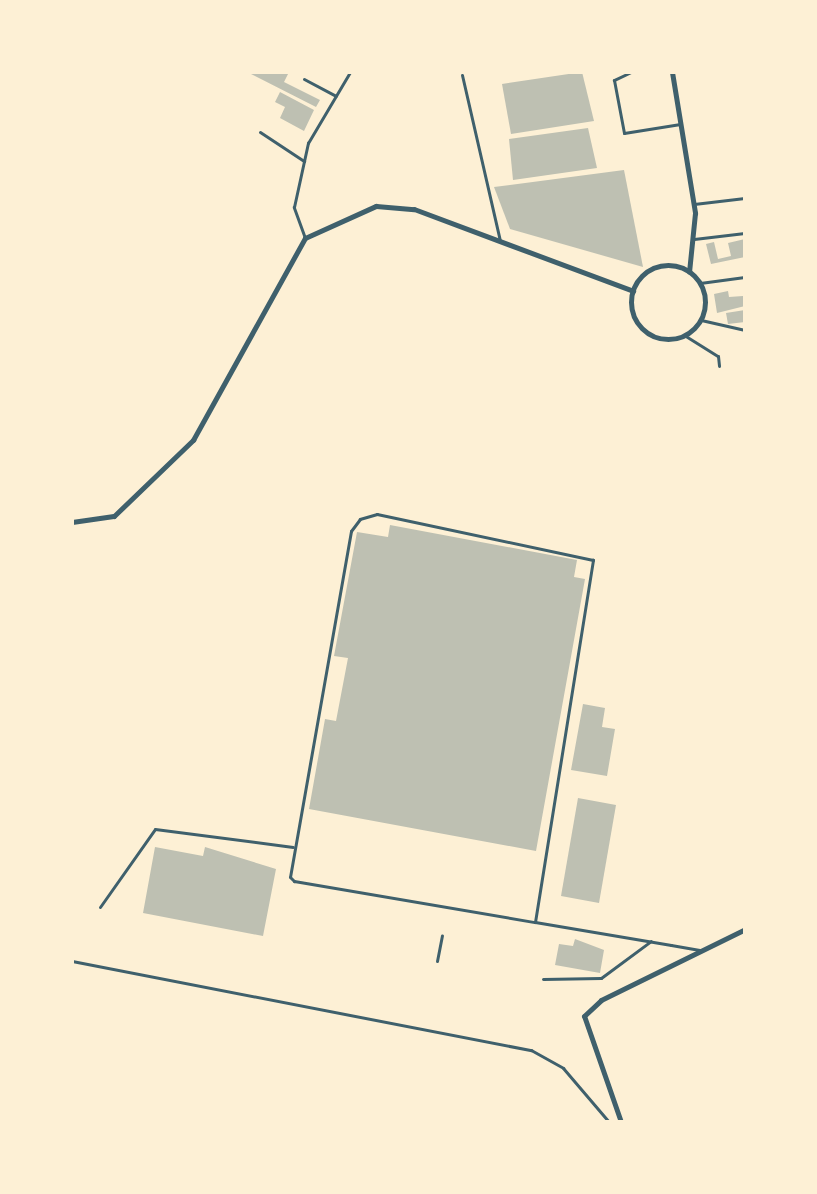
<!DOCTYPE html>
<style>
body{margin:0}
#map{position:relative;width:817px;height:1194px;overflow:hidden;background:#fdf0d5;font-family:Figtree,sans-serif}
div>[style]{position:absolute}
.building>*{inset:0;background:#bec0b2}
.service>*{height:3px;margin:-1.5px;padding:0 1.5px;transform-origin:1.5px;border-radius:1.5px;background:#3f606c}
.minor>*{height:5px;margin:-2.5px;padding:0 2.5px;transform-origin:2.5px;border-radius:2.5px;background:#3f606c}
.minor>.ring{margin:-2.5px;padding:0;box-sizing:content-box;background:none;border:5px solid #3f606c;border-radius:50%}
span{translate:-50% -50%;white-space:nowrap;text-align:center;line-height:1.15;-webkit-text-stroke:7px #fdf0d5;paint-order:stroke}
.frame{position:absolute;inset:0;border:74px solid #fdf0d5;pointer-events:none}
</style>
<div id="map">
<div class="building">
<i style="clip-path:polygon(247px 72px,289px 72px,284px 82px,320px 100px,316px 107px)"></i>
<i style="clip-path:polygon(582px 72px,594px 121px,511px 134px,502px 84px)"></i>
<i style="clip-path:polygon(280px 92px,314px 110px,304px 131px,280px 118px,285px 107px,275px 102px)"></i>
<i style="clip-path:polygon(588px 128px,597px 168px,513px 180px,509px 139px)"></i>
<i style="clip-path:polygon(624px 170px,643px 267px,510px 229px,494px 187px)"></i>
<i style="clip-path:polygon(745px 239px,745px 257px,711px 264px,706px 244px,714px 242px,718px 259px,731px 256px,728px 243px)"></i>
<i style="clip-path:polygon(728px 291px,729px 297px,743px 296px,745px 306px,717px 313px,714px 294px)"></i>
<i style="clip-path:polygon(745px 310px,745px 322px,728px 324px,726px 313px)"></i>
<i style="clip-path:polygon(390px 525px,577px 560px,574px 577px,585px 579px,536px 851px,309px 809px,325px 719px,336px 721px,348px 658px,334px 656px,357px 532px,388px 537px)"></i>
<i style="clip-path:polygon(583px 704px,605px 708px,602px 727px,615px 729px,607px 776px,571px 770px)"></i>
<i style="clip-path:polygon(578px 798px,616px 805px,599px 903px,561px 896px)"></i>
<i style="clip-path:polygon(155px 847px,203px 856px,205px 847px,276px 869px,263px 936px,143px 913px)"></i>
<i style="clip-path:polygon(575px 939px,604px 950px,600px 973px,555px 965px,559px 944px,573px 946px)"></i>
</div>
<div class="service">
<i style="left:631px;top:72px;width:19px;rotate:155deg"></i>
<i style="left:614px;top:80px;width:54px;rotate:79.3deg"></i>
<i style="left:624px;top:133px;width:57px;rotate:-9.1deg"></i>
<i style="left:462px;top:75px;width:170px;rotate:77.1deg"></i>
<i style="left:304px;top:79px;width:36px;rotate:28deg"></i>
<i style="left:260px;top:132px;width:53px;rotate:33.4deg"></i>
<i style="left:694px;top:204px;width:51px;rotate:-6.7deg"></i>
<i style="left:305px;top:238px;width:33px;rotate:-110deg"></i>
<i style="left:294px;top:207px;width:66px;rotate:-77.7deg"></i>
<i style="left:308px;top:143px;width:82px;rotate:-59.4deg"></i>
<i style="left:694px;top:239px;width:51px;rotate:-6.7deg"></i>
<i style="left:700px;top:283px;width:45px;rotate:-7.6deg"></i>
<i style="left:701px;top:320px;width:45px;rotate:12.8deg"></i>
<i style="left:684px;top:335px;width:40px;rotate:32deg"></i>
<i style="left:718px;top:356px;width:10px;rotate:84deg"></i>
<i style="left:100px;top:907px;width:95px;rotate:-54.8deg"></i>
<i style="left:155px;top:829px;width:139px;rotate:7.4deg"></i>
<i style="left:535px;top:922px;width:367px;rotate:-80.9deg"></i>
<i style="left:593px;top:560px;width:221px;rotate:-168deg"></i>
<i style="left:377px;top:514px;width:18px;rotate:164deg"></i>
<i style="left:360px;top:519px;width:15px;rotate:127deg"></i>
<i style="left:351px;top:531px;width:351px;rotate:100deg"></i>
<i style="left:290px;top:877px;width:6px;rotate:45deg"></i>
<i style="left:294px;top:881px;width:244px;rotate:9.7deg"></i>
<i style="left:535px;top:922px;width:138px;rotate:9.6deg"></i>
<i style="left:671px;top:945px;width:29px;rotate:10deg"></i>
<i style="left:72px;top:961px;width:468px;rotate:11deg"></i>
<i style="left:531px;top:1050px;width:37px;rotate:29deg"></i>
<i style="left:563px;top:1068px;width:71px;rotate:49.6deg"></i>
<i style="left:437px;top:961px;width:26px;rotate:-79deg"></i>
<i style="left:543px;top:979px;width:58px;rotate:-1deg"></i>
<i style="left:601px;top:978px;width:62px;rotate:-36.5deg"></i>
</div>
<div class="minor">
<i style="left:672px;top:72px;width:143px;rotate:80.7deg"></i>
<i style="left:695px;top:213px;width:59px;rotate:95.8deg"></i>
<i class="ring" style="left:631px;top:265px;width:69px;height:69px"></i>
<i style="left:72px;top:522px;width:42px;rotate:-8.1deg"></i>
<i style="left:114px;top:516px;width:110px;rotate:-43.9deg"></i>
<i style="left:193px;top:440px;width:231px;rotate:-61deg"></i>
<i style="left:305px;top:238px;width:78px;rotate:-24.3deg"></i>
<i style="left:376px;top:206px;width:38px;rotate:5deg"></i>
<i style="left:414px;top:209px;width:234px;rotate:20.5deg"></i>
<i style="left:621px;top:1122px;width:112px;rotate:-109.2deg"></i>
<i style="left:584px;top:1016px;width:23px;rotate:-43deg"></i>
<i style="left:601px;top:1000px;width:161px;rotate:-26.2deg"></i>
</div>
<div class="frame"></div>
</div>
